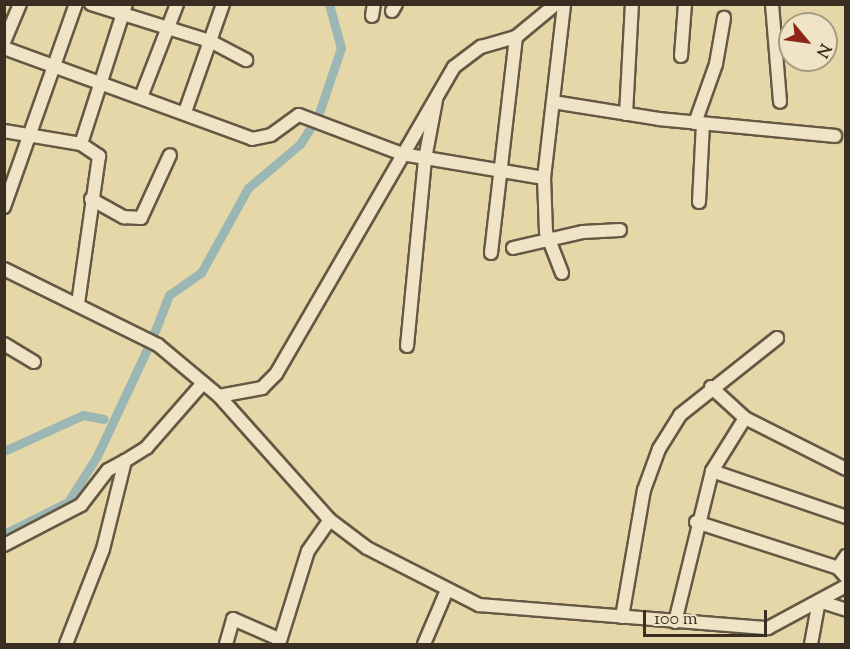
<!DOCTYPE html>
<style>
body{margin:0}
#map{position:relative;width:850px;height:649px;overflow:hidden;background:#e6d7a8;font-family:"Sorts Mill Goudy",serif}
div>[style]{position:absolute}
.canal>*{height:9px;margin:-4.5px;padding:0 4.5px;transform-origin:4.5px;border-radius:4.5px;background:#9bb7b3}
.roads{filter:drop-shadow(2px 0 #655844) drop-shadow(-2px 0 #655844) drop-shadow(0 2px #655844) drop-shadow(0 -2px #655844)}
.minor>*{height:12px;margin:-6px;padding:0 6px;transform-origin:6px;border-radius:6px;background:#efe5c6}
span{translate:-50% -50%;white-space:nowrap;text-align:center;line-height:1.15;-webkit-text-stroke:6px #efe5c6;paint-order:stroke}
.frame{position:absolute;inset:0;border:6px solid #3a2d22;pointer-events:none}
.north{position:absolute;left:778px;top:12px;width:60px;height:60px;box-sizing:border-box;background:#efe5c6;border:2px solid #a79b84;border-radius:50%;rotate:119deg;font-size:16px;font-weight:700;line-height:24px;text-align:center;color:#3a2d22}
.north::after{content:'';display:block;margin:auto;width:21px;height:27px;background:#8f2418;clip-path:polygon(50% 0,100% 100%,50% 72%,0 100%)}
.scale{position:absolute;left:643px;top:610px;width:124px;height:27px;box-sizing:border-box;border:3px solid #3a2d22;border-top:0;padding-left:8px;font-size:18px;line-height:21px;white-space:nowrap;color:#3a2d22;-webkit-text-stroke:4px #efe5c6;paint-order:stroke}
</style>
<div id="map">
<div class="canal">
<i style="left:153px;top:336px;width:44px;rotate:-68.7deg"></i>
<i style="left:169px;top:295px;width:39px;rotate:-35deg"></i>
<i style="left:201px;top:273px;width:97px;rotate:-61.1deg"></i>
<i style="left:248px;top:188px;width:68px;rotate:-40.2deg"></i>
<i style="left:300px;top:144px;width:33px;rotate:-57deg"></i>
<i style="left:318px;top:116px;width:72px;rotate:-71.3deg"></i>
<i style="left:341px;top:48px;width:46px;rotate:-105.3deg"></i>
<i style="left:4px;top:451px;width:87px;rotate:-24.5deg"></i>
<i style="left:83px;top:415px;width:21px;rotate:11deg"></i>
<i style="left:4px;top:534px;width:72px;rotate:-26.6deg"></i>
<i style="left:68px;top:502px;width:54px;rotate:-57.8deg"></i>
<i style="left:97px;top:456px;width:123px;rotate:-64.9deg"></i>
</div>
<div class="roads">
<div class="minor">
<i style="left:91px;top:4px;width:125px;rotate:17.3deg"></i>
<i style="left:210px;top:41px;width:41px;rotate:27.8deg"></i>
<i style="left:772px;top:4px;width:98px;rotate:85.3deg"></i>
<i style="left:392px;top:11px;width:8px;rotate:-60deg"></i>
<i style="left:372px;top:16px;width:12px;rotate:-81deg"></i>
<i style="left:4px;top:42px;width:41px;rotate:-67.2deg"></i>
<i style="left:4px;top:48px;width:264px;rotate:20.1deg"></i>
<i style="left:252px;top:139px;width:19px;rotate:-12deg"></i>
<i style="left:271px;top:135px;width:34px;rotate:-36deg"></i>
<i style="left:299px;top:115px;width:110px;rotate:20.7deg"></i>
<i style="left:402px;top:154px;width:144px;rotate:9.6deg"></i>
<i style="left:681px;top:56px;width:52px;rotate:-85.6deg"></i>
<i style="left:141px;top:97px;width:100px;rotate:-68.8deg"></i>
<i style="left:553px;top:102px;width:107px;rotate:9.1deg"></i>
<i style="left:659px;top:119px;width:177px;rotate:5.5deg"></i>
<i style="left:185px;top:112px;width:114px;rotate:-70.6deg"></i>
<i style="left:626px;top:114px;width:110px;rotate:-86.9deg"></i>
<i style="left:695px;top:123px;width:63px;rotate:-70.4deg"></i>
<i style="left:716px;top:64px;width:47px;rotate:-80.1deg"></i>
<i style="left:4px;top:131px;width:78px;rotate:9.6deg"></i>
<i style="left:81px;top:144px;width:22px;rotate:34deg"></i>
<i style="left:99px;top:156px;width:149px;rotate:98.1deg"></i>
<i style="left:81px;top:144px;width:147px;rotate:-72.2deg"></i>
<i style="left:91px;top:199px;width:38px;rotate:29deg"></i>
<i style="left:124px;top:217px;width:17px;rotate:3deg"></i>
<i style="left:141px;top:218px;width:69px;rotate:-65.3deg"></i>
<i style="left:699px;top:202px;width:78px;rotate:-87.1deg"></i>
<i style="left:4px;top:207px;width:215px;rotate:-70.5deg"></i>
<i style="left:513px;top:248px;width:72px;rotate:-12.9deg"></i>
<i style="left:583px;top:232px;width:37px;rotate:-3deg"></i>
<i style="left:491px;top:253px;width:217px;rotate:-83.4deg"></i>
<i style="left:4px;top:269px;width:172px;rotate:26.3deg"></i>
<i style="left:158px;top:345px;width:80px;rotate:39.9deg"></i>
<i style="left:219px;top:396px;width:166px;rotate:48.2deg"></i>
<i style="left:330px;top:520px;width:46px;rotate:37.1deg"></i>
<i style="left:367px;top:548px;width:126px;rotate:27deg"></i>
<i style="left:479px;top:605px;width:290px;rotate:4.6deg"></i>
<i style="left:768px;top:628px;width:89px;rotate:-28.3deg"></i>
<i style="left:562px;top:273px;width:44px;rotate:-111.3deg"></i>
<i style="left:546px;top:232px;width:54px;rotate:-92.1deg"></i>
<i style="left:544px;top:178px;width:175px;rotate:-83.4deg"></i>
<i style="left:4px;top:344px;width:35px;rotate:31deg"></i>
<i style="left:407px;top:346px;width:188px;rotate:-84.5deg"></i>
<i style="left:425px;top:159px;width:60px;rotate:-79.4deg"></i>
<i style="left:711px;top:387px;width:46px;rotate:42.4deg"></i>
<i style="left:745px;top:418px;width:113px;rotate:26.8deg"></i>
<i style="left:219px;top:396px;width:44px;rotate:-10.5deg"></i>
<i style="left:262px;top:388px;width:20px;rotate:-45deg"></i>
<i style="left:276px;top:374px;width:355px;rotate:-59.9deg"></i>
<i style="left:454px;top:67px;width:34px;rotate:-37deg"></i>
<i style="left:481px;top:47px;width:36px;rotate:-16deg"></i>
<i style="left:516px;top:37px;width:52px;rotate:-39.5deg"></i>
<i style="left:712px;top:471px;width:142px;rotate:18.9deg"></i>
<i style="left:696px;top:522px;width:149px;rotate:17.9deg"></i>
<i style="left:4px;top:545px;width:87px;rotate:-27.5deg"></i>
<i style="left:81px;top:505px;width:44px;rotate:-52.4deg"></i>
<i style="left:108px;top:470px;width:19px;rotate:-28deg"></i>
<i style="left:846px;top:556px;width:14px;rotate:124deg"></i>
<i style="left:838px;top:568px;width:12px;rotate:48deg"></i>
<i style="left:622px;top:617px;width:129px;rotate:-80.2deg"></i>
<i style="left:644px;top:490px;width:44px;rotate:-69.9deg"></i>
<i style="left:659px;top:449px;width:40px;rotate:-58deg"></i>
<i style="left:680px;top:415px;width:124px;rotate:-38.4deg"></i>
<i style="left:675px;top:622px;width:155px;rotate:-76.2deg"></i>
<i style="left:712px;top:471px;width:62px;rotate:-58.1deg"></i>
<i style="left:66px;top:644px;width:102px;rotate:-68.7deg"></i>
<i style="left:103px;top:549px;width:91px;rotate:-76deg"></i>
<i style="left:125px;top:461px;width:26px;rotate:-32deg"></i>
<i style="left:147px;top:447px;width:85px;rotate:-48.8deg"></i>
<i style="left:226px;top:644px;width:26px;rotate:-74deg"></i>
<i style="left:233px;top:619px;width:50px;rotate:23.5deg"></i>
<i style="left:279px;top:644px;width:97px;rotate:-72.7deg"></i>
<i style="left:308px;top:551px;width:38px;rotate:-55deg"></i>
<i style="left:424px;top:644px;width:59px;rotate:-66.9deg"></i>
<i style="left:811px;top:644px;width:44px;rotate:-79.5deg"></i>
<i style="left:819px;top:601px;width:28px;rotate:18deg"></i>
</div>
</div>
<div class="frame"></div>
<div class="north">N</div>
<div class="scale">100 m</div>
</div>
